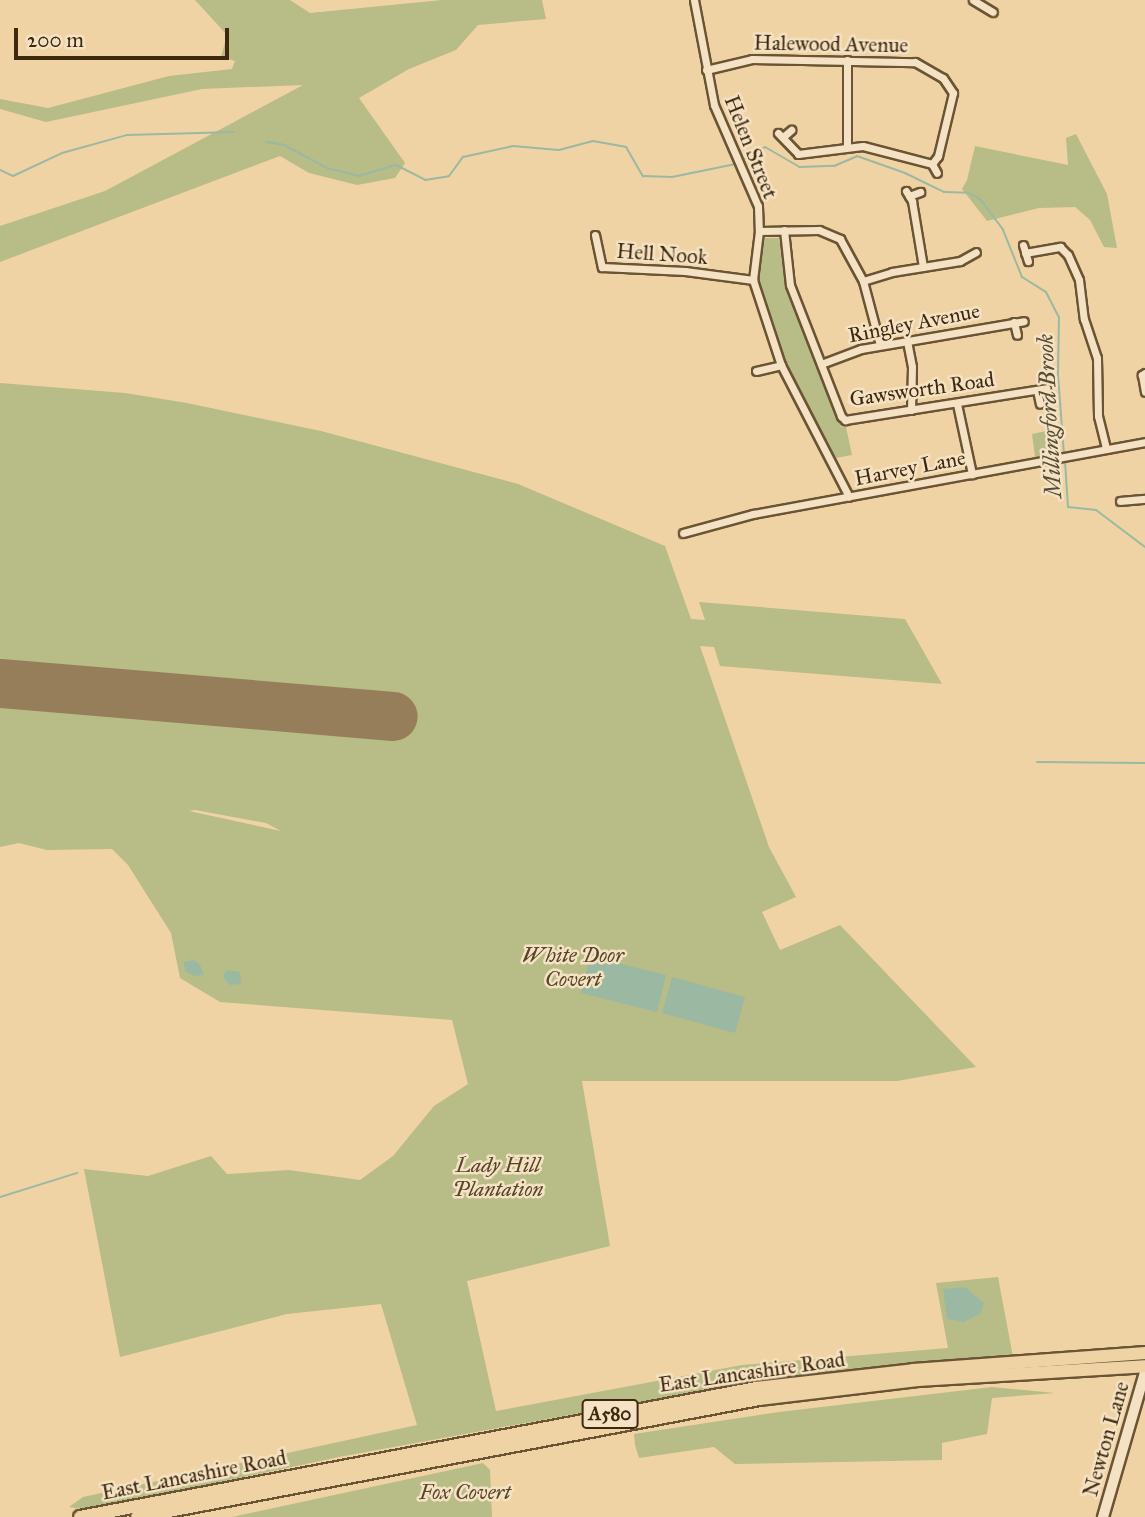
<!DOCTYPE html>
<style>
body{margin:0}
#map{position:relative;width:1145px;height:1517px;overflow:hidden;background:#f0d3a4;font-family:"IM FELL Great Primer",serif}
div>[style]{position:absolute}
.green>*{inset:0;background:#b8bc87}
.water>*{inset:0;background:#9bb8a3}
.stream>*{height:2px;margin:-1px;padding:0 1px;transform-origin:1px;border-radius:1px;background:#9bb8a3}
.runway>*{height:49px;margin:-24.5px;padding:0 24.5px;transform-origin:24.5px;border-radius:24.5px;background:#977e5a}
.roads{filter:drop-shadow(2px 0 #6a5434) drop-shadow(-2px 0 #6a5434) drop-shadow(0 2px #6a5434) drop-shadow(0 -2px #6a5434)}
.minor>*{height:7px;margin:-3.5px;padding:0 3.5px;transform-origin:3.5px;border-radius:3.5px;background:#f5e2c4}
.tertiary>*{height:10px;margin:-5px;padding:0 5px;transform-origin:5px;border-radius:5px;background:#f5e2c4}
.trunk>*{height:12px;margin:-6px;padding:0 6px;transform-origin:6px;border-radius:6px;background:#f0d3a4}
span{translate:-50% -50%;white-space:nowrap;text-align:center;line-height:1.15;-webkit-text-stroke:5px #f5e2c4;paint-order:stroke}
.shield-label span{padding:2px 5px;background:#f5e2c4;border:2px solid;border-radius:5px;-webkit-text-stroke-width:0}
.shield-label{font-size:19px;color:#3e290f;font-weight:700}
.street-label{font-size:21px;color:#3e290f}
.park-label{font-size:21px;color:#564627;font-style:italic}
.water-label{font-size:23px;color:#554d34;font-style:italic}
.scale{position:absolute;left:14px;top:28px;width:215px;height:32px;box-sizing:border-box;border:4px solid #3e290f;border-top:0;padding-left:9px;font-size:21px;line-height:24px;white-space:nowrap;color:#3e290f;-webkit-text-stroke:5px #f5e2c4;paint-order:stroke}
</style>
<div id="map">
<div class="green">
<i style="clip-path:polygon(195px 0,290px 0,310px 13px,442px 0,542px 0,546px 19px,478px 25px,456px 50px,409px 69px,359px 98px,405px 163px,395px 178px,357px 185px,309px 173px,280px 156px,0 262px,0 226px,105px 191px,303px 85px,202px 89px,46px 122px,0 109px,0 99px,48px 108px,169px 76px,232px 69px,235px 61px,221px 57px,227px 35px)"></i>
<i style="clip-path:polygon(1076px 134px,1107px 194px,1117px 248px,1104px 247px,1090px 220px,1075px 207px,1039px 208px,987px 221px,962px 189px,967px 180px,975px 146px,1068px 165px,1066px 138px)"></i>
<i style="clip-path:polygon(764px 238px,779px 238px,780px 242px,787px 288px,841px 427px,846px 427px,852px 455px,836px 458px,818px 426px,811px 419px,810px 410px,783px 363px,772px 330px,771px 316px,755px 279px)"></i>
<i style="clip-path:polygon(evenodd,0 383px,125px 393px,187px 403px,321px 431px,518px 484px,665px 546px,691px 619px,705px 620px,699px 602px,905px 619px,942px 684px,720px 666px,714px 647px,700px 646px,769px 847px,796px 897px,762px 912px,780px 950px,840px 925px,976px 1067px,897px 1081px,582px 1081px,610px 1246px,467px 1281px,496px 1411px,742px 1365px,948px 1348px,936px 1283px,998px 1277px,1013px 1357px,745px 1383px,339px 1457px,87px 1510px,69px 1507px,83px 1497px,417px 1425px,381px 1304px,287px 1314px,120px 1357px,84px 1169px,148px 1176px,211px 1156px,227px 1174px,289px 1170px,360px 1180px,393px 1156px,434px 1106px,468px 1084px,452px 1020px,220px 1002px,180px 978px,171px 933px,128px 865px,112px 849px,47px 850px,19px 843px,0 847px,0 383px,195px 810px,266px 823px,281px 831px,189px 811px,195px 810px)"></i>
<i style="clip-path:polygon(1051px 430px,1053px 454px,1035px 457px,1032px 434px)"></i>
<i style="clip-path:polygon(992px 1387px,1055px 1393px,992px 1398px,987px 1434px,942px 1443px,942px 1460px,735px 1464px,714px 1447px,639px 1458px,635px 1445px,634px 1434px,779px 1412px)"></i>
<i style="clip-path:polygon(483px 1463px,490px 1470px,492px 1517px,232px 1517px)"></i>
</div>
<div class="water">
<i style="clip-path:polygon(590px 956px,666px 975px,657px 1012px,581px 993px)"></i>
<i style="clip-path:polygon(194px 960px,200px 965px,204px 975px,194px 976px,185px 971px,184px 962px)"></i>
<i style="clip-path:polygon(226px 970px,240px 972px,241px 984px,230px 985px,223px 977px)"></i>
<i style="clip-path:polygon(672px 977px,745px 997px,735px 1033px,662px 1013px)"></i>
<i style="clip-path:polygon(965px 1287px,984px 1303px,980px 1314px,964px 1322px,947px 1319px,943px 1289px)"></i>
</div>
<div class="stream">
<i style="left:266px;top:142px;width:18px;rotate:9deg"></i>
<i style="left:284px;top:145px;width:49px;rotate:28.1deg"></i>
<i style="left:327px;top:168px;width:33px;rotate:14deg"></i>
<i style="left:359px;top:176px;width:39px;rotate:-17deg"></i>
<i style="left:396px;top:165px;width:33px;rotate:27deg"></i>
<i style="left:425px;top:180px;width:24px;rotate:-9deg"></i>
<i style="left:449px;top:176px;width:24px;rotate:-54deg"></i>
<i style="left:463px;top:157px;width:51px;rotate:-12.4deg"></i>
<i style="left:513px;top:146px;width:46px;rotate:5deg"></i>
<i style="left:559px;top:150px;width:35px;rotate:-15deg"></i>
<i style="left:593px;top:141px;width:34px;rotate:10deg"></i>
<i style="left:626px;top:147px;width:34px;rotate:60deg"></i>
<i style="left:643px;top:176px;width:29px;rotate:2deg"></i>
<i style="left:672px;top:177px;width:65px;rotate:-11.5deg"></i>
<i style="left:741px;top:161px;width:28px;rotate:-30deg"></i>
<i style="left:765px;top:147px;width:39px;rotate:30deg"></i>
<i style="left:799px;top:167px;width:35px;rotate:-2deg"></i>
<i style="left:834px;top:166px;width:25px;rotate:-23deg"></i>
<i style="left:857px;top:156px;width:51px;rotate:19.5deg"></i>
<i style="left:905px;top:173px;width:43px;rotate:26deg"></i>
<i style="left:944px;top:192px;width:25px;rotate:2deg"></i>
<i style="left:969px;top:193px;width:13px;rotate:29deg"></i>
<i style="left:980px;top:199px;width:39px;rotate:53deg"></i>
<i style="left:1003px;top:230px;width:51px;rotate:68deg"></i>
<i style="left:1022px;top:277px;width:28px;rotate:32deg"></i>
<i style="left:1046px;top:292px;width:28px;rotate:63deg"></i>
<i style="left:1059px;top:317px;width:58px;rotate:91deg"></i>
<i style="left:1058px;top:375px;width:80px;rotate:85.7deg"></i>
<i style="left:0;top:170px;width:14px;rotate:25deg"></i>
<i style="left:13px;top:176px;width:54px;rotate:-25.1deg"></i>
<i style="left:62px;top:153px;width:67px;rotate:-15.5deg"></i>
<i style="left:127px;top:135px;width:107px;rotate:-1.6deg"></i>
<i style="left:1065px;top:461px;width:46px;rotate:86.3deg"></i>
<i style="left:1068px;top:507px;width:28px;rotate:6deg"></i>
<i style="left:1096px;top:510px;width:61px;rotate:37.1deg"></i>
<i style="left:1037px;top:762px;width:108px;rotate:0.5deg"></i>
<i style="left:0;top:1197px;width:81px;rotate:-17.3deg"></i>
</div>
<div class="runway">
<i style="left:0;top:683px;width:394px;rotate:4.8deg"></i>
</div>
<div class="roads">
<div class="minor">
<i style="left:694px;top:0;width:107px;rotate:79.2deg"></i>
<i style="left:714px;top:105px;width:110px;rotate:66.5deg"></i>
<i style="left:758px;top:206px;width:25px;rotate:88deg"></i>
<i style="left:759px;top:231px;width:49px;rotate:97deg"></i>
<i style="left:753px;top:280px;width:89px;rotate:71.8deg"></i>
<i style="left:781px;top:365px;width:148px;rotate:62.7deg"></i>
<i style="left:973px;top:0;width:23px;rotate:31deg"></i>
<i style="left:706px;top:70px;width:47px;rotate:-13.4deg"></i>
<i style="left:752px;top:59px;width:163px;rotate:1.1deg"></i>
<i style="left:915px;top:62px;width:32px;rotate:30deg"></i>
<i style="left:943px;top:78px;width:18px;rotate:56deg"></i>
<i style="left:953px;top:93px;width:65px;rotate:103.4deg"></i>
<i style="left:938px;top:156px;width:10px;rotate:127deg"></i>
<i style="left:778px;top:133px;width:29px;rotate:46deg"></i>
<i style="left:798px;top:154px;width:65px;rotate:-7deg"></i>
<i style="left:863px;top:146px;width:71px;rotate:14.6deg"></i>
<i style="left:932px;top:164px;width:10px;rotate:61deg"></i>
<i style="left:783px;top:137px;width:11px;rotate:-41deg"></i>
<i style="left:847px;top:146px;width:86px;rotate:-90deg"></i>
<i style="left:906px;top:191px;width:12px;rotate:59deg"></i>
<i style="left:912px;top:201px;width:67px;rotate:80.5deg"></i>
<i style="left:909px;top:196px;width:12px;rotate:-20deg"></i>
<i style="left:784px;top:230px;width:55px;rotate:83.8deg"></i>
<i style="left:790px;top:285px;width:141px;rotate:68.7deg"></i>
<i style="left:841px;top:416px;width:6px;rotate:45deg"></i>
<i style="left:845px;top:420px;width:204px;rotate:-9deg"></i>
<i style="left:759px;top:231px;width:60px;rotate:-1deg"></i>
<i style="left:819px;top:230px;width:23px;rotate:23deg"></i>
<i style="left:840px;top:239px;width:48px;rotate:61.3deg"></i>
<i style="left:863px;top:281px;width:66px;rotate:75.1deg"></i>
<i style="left:595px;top:235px;width:33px;rotate:78deg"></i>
<i style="left:602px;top:267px;width:83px;rotate:2.8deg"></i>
<i style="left:685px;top:271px;width:69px;rotate:7.5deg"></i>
<i style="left:1023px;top:245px;width:17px;rotate:73deg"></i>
<i style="left:1025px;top:253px;width:36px;rotate:-10deg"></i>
<i style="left:1060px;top:247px;width:11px;rotate:45deg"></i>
<i style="left:1068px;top:255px;width:27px;rotate:66deg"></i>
<i style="left:1079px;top:280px;width:39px;rotate:83deg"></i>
<i style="left:1084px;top:319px;width:41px;rotate:71.6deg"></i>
<i style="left:1097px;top:358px;width:58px;rotate:89deg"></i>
<i style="left:1098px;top:416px;width:34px;rotate:76deg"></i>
<i style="left:863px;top:281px;width:30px;rotate:-17deg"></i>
<i style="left:892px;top:272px;width:69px;rotate:-9.2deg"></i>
<i style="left:960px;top:261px;width:18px;rotate:-29deg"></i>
<i style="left:1014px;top:322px;width:13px;rotate:77deg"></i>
<i style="left:907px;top:341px;width:26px;rotate:79deg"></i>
<i style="left:912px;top:367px;width:43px;rotate:91.3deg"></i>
<i style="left:821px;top:364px;width:43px;rotate:-20.6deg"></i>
<i style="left:861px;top:349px;width:165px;rotate:-9.7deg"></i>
<i style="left:756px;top:371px;width:26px;rotate:-13deg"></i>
<i style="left:1145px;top:373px;width:4px;rotate:146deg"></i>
<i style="left:1142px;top:375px;width:17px;rotate:80deg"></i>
<i style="left:1037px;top:390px;width:14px;rotate:78deg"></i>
<i style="left:957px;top:404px;width:72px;rotate:77.9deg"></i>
<i style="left:1120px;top:501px;width:25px;rotate:-5deg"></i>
<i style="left:683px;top:533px;width:73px;rotate:-15.2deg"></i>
<i style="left:753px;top:514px;width:399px;rotate:-10.4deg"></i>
</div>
<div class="tertiary">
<i style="left:1103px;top:1517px;width:151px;rotate:-73.8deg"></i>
</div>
<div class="trunk">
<i style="left:80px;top:1517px;width:688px;rotate:-10.8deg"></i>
<i style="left:756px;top:1388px;width:158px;rotate:-6.5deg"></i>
<i style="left:913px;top:1370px;width:233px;rotate:-4.2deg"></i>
<i style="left:137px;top:1517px;width:633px;rotate:-10.74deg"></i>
<i style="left:759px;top:1399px;width:160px;rotate:-6.8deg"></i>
<i style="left:918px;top:1380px;width:227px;rotate:-3.5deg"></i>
</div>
</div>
<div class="shield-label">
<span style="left:610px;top:1414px">A580</span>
</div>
<div class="street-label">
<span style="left:831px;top:44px;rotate:1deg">Halewood Avenue</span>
<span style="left:751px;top:147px;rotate:68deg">Helen Street</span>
<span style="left:662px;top:254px;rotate:4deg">Hell Nook</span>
<span style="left:914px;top:323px;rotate:-11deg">Ringley Avenue</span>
<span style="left:922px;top:389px;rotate:-8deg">Gawsworth Road</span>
<span style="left:910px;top:468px;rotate:-11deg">Harvey Lane</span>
<span style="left:752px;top:1372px;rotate:-8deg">East Lancashire Road</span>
<span style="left:1106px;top:1439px;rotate:-74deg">Newton Lane</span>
<span style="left:194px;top:1475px;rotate:-11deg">East Lancashire Road</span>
</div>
<div class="park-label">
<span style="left:573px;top:967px">White Door<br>Covert</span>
<span style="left:498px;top:1177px">Lady Hill<br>Plantation</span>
<span style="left:465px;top:1492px">Fox Covert</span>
</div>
<div class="water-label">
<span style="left:1049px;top:416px;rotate:-93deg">Millingford Brook</span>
</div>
<div class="scale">200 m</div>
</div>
